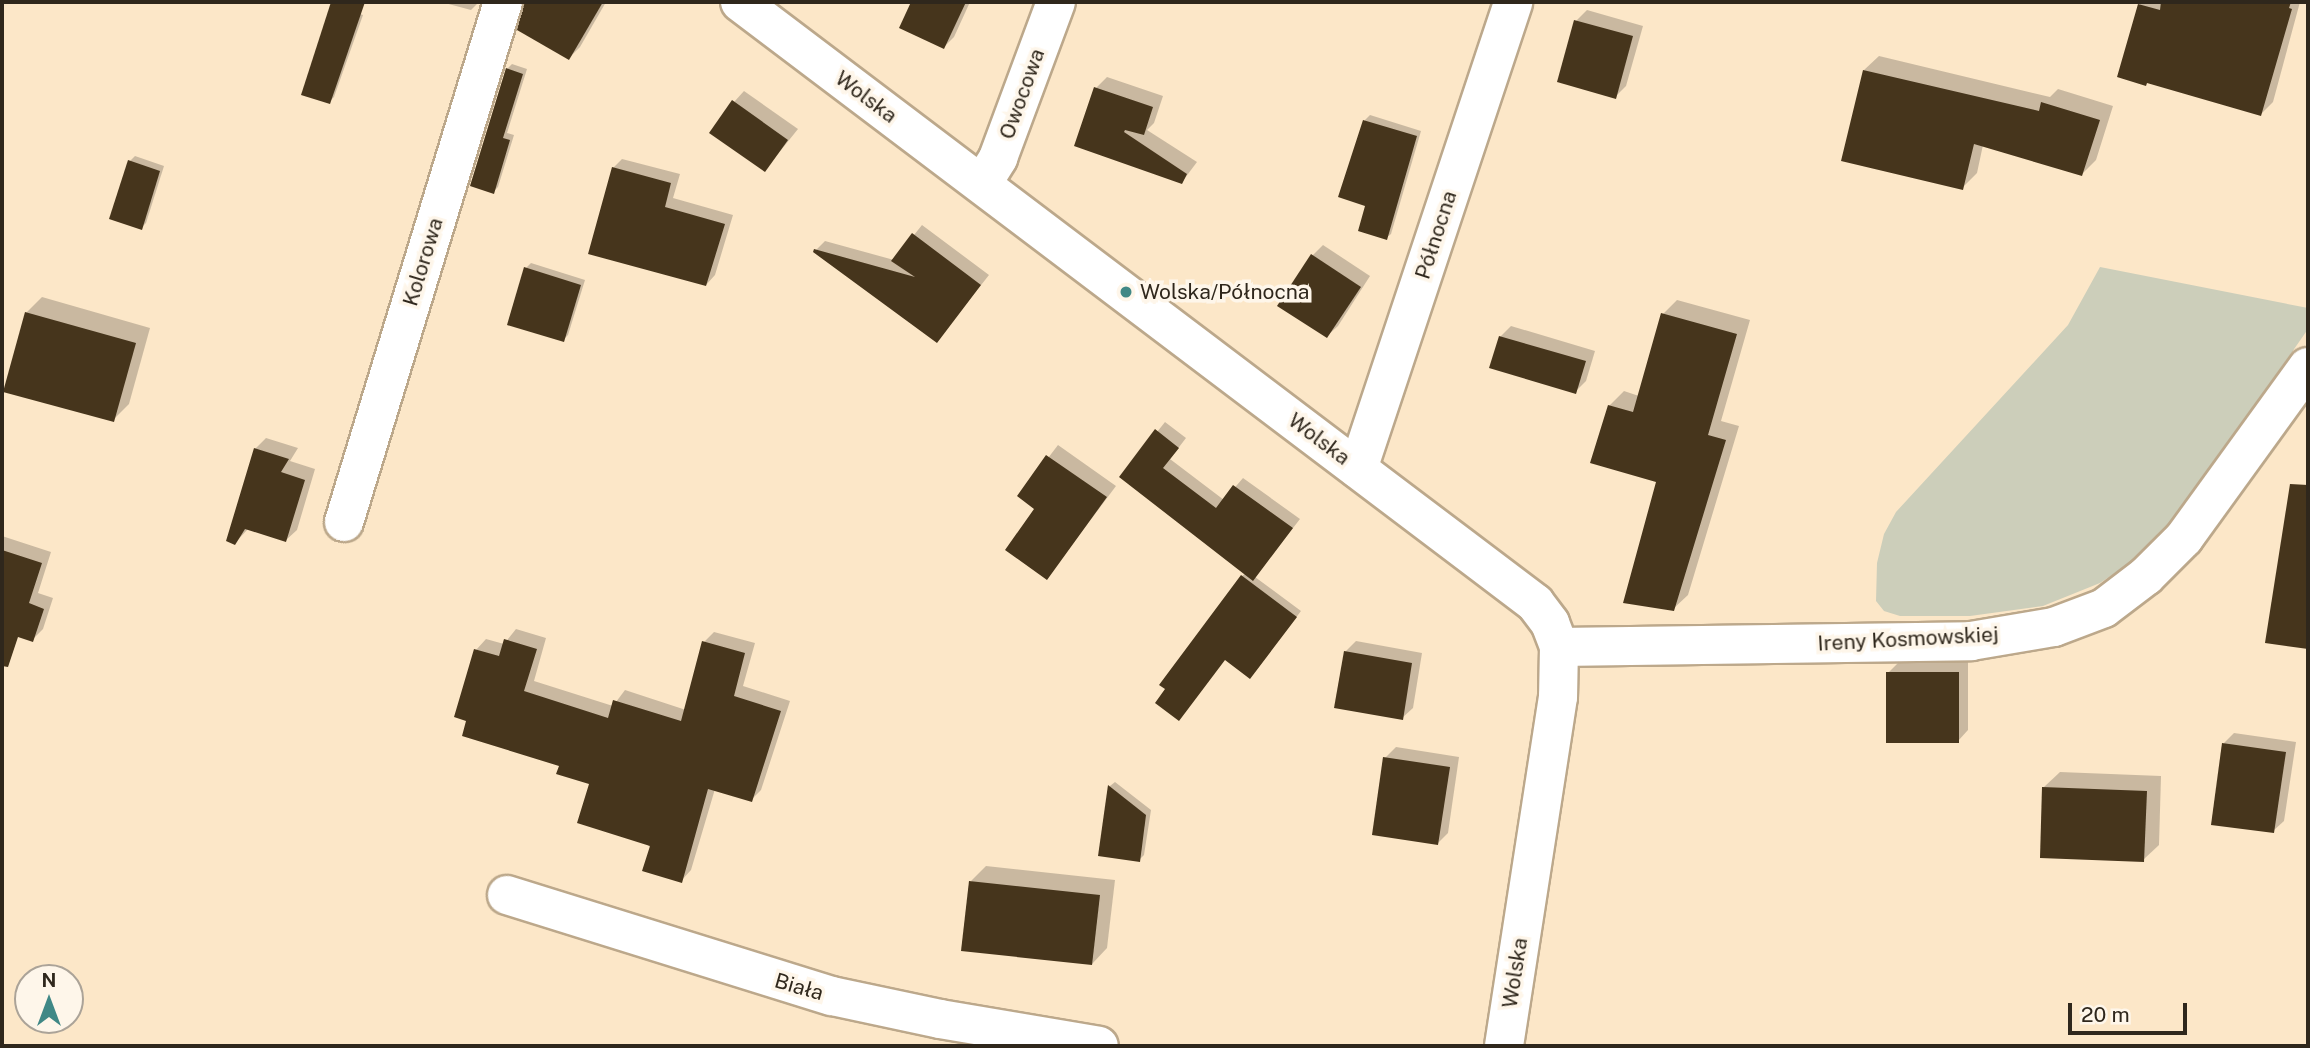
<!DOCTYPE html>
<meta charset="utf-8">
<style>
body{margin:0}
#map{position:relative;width:2310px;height:1048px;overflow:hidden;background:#fce7c8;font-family:"Public Sans",sans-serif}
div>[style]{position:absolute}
.green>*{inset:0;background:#ccceba}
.shadow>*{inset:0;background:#0003}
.building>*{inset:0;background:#46351c}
.roads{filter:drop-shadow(2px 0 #bca88b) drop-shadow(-2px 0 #bca88b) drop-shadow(0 2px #bca88b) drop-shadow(0 -2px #bca88b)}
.minor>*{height:38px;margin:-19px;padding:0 19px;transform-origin:19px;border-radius:19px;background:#fff}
.dots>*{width:19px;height:19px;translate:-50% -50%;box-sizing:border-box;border:4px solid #fef6ea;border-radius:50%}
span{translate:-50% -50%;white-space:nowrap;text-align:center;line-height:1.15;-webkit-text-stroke:7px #fef6ea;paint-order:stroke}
.street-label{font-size:21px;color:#2f271c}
.poi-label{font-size:21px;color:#2f271c}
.left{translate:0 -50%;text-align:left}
.frame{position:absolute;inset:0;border:4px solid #2f271c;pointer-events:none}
.north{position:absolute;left:14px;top:964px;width:70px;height:70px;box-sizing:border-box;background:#fef6ea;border:2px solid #aba398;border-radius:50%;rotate:0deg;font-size:19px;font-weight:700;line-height:28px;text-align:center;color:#2f271c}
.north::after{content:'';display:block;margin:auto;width:24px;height:32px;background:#408886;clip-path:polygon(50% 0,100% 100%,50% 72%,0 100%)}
.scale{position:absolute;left:2068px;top:1003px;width:119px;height:32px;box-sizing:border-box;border:4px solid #2f271c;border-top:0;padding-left:9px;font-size:21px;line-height:24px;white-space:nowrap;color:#2f271c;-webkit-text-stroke:5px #fef6ea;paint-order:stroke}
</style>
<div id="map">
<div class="green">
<i style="clip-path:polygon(2100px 267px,2308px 308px,2308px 329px,2188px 502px,2145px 553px,2100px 583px,2043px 606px,1970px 616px,1900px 616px,1884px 611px,1876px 601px,1877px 563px,1884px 534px,1896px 512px,2068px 325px)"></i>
</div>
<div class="shadow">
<i style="clip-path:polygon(441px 2px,479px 2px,471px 10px)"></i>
<i style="clip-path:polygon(532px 2px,606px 2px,580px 47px,569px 58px,523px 16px)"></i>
<i style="clip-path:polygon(913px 2px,970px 2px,954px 37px,944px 47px,901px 27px)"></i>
<i style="clip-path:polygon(2142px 2px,2184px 2px,2202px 7px,2204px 2px,2300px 2px,2273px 102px,2261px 114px,2148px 81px,2139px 5px)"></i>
<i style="clip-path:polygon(335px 6px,363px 15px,334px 97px,329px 102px)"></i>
<i style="clip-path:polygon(1587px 10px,1643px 26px,1626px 86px,1615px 97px,1576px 21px)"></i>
<i style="clip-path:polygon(1879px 56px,2050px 97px,2058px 89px,2113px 106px,2096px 160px,2082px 174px,1983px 145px,1977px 173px,1962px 188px,1864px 70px)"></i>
<i style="clip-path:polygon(512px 64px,527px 69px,507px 133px,514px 135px,498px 187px,493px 192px,507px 69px)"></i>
<i style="clip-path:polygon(1107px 77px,1163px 96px,1154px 123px,1147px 130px,1197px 162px,1182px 182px,1076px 145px,1096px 88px)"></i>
<i style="clip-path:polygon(744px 91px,798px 129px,765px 170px,734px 102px)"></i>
<i style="clip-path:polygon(1370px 115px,1421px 131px,1391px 234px,1386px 238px,1368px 204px,1365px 120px)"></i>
<i style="clip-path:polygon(135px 156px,164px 166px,146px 223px,141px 228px,130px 161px)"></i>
<i style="clip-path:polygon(622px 159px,680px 174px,673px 198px,733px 215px,715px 275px,706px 285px,613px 168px)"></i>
<i style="clip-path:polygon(922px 225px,989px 275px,937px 341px,816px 250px,825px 241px,894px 260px)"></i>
<i style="clip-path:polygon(1323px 245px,1370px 276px,1338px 326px,1327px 336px,1312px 256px)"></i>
<i style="clip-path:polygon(531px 263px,585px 280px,568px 335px,563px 340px,526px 268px)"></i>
<i style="clip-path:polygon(42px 297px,150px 328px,129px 404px,113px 420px,26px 313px)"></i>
<i style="clip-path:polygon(1677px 300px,1750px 320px,1721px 421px,1739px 426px,1688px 595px,1673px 609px,1658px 481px,1609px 406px,1624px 391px,1639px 396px,1663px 314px)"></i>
<i style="clip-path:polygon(1511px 326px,1595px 351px,1586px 381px,1575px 392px,1500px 337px)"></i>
<i style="clip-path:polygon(1165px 422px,1186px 438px,1170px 459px,1224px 500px,1243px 478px,1300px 519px,1255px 577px,1301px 611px,1255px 672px,1242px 576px,1246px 573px,1122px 476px)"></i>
<i style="clip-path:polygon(266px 438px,298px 448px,290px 461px,315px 469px,297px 530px,286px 540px,248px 529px,235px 543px,255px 449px)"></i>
<i style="clip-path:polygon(1058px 445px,1116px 486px,1047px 578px,1037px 508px,1019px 496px)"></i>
<i style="clip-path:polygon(2303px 496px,2308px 497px,2308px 647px,2267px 641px)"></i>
<i style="clip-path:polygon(2px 536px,51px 552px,38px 593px,53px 598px,43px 629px,32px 640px,2px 632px)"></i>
<i style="clip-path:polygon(516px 629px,546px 638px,534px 681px,613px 706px,625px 690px,686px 710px,704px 642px,714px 632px,755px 643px,743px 686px,790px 701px,761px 790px,751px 800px,715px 789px,691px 870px,681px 881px,591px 783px,561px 764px,468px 720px,476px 650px,486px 639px,504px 644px)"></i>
<i style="clip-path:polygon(1356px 641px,1422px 653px,1413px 708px,1402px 718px,1345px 652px)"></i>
<i style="clip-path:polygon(1899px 662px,1968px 662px,1968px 730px,1958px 741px,1888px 673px)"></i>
<i style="clip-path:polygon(2234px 733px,2296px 742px,2284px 821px,2273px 831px,2224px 743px)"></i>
<i style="clip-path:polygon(1396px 747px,1459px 757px,1448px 833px,1438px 843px,1385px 758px)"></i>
<i style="clip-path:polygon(2060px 772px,2161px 776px,2159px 845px,2143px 860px,2044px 787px)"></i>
<i style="clip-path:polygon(1115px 782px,1151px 810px,1144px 855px,1139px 860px,1100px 854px,1110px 786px)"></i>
<i style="clip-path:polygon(986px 866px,1115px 880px,1107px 948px,1092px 964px,971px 881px)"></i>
</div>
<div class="building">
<i style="clip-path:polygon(331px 2px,365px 2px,330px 104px,301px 95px)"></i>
<i style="clip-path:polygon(524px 2px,603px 2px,569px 60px,517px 30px)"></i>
<i style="clip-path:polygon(911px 2px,966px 2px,944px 49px,899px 28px)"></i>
<i style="clip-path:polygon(2161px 2px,2291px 2px,2289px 8px,2292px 9px,2261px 116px,2147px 83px,2146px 86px,2117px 77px,2138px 4px,2160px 10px)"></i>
<i style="clip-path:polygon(1574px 20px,1633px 36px,1616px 99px,1557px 82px)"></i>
<i style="clip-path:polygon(506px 68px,523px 74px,503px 138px,510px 140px,494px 194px,470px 186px)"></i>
<i style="clip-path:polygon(1863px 70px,2039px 111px,2041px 102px,2100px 120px,2082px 176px,1974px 144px,1963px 190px,1841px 161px)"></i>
<i style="clip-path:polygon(1094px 87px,1153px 107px,1144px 135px,1125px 130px,1124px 132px,1187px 174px,1182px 184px,1074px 146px)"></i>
<i style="clip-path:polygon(732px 100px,788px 140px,765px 172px,709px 133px)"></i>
<i style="clip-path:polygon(1363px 120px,1417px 136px,1387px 240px,1358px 231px,1365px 206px,1338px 197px)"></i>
<i style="clip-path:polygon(128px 160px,160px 171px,142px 230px,109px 219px)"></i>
<i style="clip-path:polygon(612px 167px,671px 183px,665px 207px,725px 224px,706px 286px,588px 254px)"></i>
<i style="clip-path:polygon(912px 233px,981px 285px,937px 343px,813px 252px,814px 249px,915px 277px,891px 261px)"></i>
<i style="clip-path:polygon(1311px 254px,1361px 287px,1327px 338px,1277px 306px)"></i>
<i style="clip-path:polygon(524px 267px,581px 285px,564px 342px,507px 325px)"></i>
<i style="clip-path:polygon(25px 312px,136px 343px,114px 422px,3px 392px)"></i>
<i style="clip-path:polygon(1661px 313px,1737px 334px,1708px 435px,1726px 440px,1674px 611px,1623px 603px,1656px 482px,1590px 463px,1608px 405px,1633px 412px)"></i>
<i style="clip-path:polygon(1499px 336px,1586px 361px,1576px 394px,1489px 368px)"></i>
<i style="clip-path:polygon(1155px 429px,1179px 448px,1163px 468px,1216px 508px,1233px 485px,1293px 528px,1253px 581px,1119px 477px)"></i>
<i style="clip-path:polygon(254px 448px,289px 459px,281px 472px,305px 480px,286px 542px,245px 529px,235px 545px,226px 541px)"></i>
<i style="clip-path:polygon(1046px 455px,1107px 497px,1047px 580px,1005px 550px,1034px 509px,1017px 496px)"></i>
<i style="clip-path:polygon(2290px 484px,2308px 485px,2308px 649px,2265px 643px)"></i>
<i style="clip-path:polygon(2px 550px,42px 563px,29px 603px,44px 609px,33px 642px,18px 637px,8px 667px,2px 666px)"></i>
<i style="clip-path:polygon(1241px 575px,1297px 617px,1250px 679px,1225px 660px,1179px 721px,1155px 703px,1165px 689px,1159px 685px)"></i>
<i style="clip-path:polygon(504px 639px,537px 649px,524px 691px,608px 718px,613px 700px,681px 721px,702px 641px,745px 653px,734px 696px,781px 711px,752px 802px,708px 789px,682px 883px,642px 871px,650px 846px,577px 823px,589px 784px,556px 774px,559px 766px,462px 736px,466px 721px,454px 717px,474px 649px,499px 656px)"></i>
<i style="clip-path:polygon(1344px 651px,1412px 663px,1403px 720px,1334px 708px)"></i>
<i style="clip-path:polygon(1886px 672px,1959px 672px,1959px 743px,1886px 743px)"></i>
<i style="clip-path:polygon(2222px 743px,2286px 752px,2274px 833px,2211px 825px)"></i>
<i style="clip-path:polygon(1383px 757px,1450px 767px,1438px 845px,1372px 835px)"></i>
<i style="clip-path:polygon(1108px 785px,1146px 815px,1140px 862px,1098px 856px)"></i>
<i style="clip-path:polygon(2042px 787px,2147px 791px,2144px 862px,2040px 858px)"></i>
<i style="clip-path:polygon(969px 881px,1100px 895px,1092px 965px,961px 951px)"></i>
</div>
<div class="roads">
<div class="minor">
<i style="left:740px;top:2px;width:997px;rotate:37.09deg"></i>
<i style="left:1535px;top:603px;width:25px;rotate:53deg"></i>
<i style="left:1550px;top:623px;width:26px;rotate:69deg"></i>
<i style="left:1559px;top:647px;width:50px;rotate:91.1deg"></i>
<i style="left:1558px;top:697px;width:353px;rotate:98.8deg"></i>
<i style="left:982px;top:184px;width:31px;rotate:-58deg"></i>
<i style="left:998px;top:158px;width:166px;rotate:-69.6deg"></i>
<i style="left:1358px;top:469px;width:492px;rotate:-71.6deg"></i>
<i style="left:344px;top:522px;width:544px;rotate:-73deg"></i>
<i style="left:1559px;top:647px;width:412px;rotate:-0.8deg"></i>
<i style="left:1971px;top:641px;width:84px;rotate:-9.6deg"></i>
<i style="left:2054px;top:627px;width:53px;rotate:-20.8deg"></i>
<i style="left:2104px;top:608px;width:53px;rotate:-37.3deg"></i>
<i style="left:2146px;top:576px;width:54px;rotate:-45deg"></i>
<i style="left:2184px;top:538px;width:211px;rotate:-54.1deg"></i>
<i style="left:507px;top:895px;width:340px;rotate:17.3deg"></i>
<i style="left:832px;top:996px;width:110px;rotate:12deg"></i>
<i style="left:940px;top:1019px;width:161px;rotate:9.6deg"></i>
</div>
</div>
<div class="dots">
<i style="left:1126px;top:292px;background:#408886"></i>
</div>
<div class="street-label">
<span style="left:1022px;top:94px;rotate:-70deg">Owocowa</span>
<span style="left:866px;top:97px;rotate:37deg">Wolska</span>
<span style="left:1436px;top:235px;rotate:-72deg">Północna</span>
<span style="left:423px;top:262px;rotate:-73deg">Kolorowa</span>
<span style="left:1319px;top:439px;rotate:37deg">Wolska</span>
<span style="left:1908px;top:639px;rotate:-3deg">Ireny Kosmowskiej</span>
<span style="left:1515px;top:973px;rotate:-81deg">Wolska</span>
<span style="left:799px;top:987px;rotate:16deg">Biała</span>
</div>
<div class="poi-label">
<span class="left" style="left:1140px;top:292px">Wolska/Północna</span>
</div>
<div class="frame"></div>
<div class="north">N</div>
<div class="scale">20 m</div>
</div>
